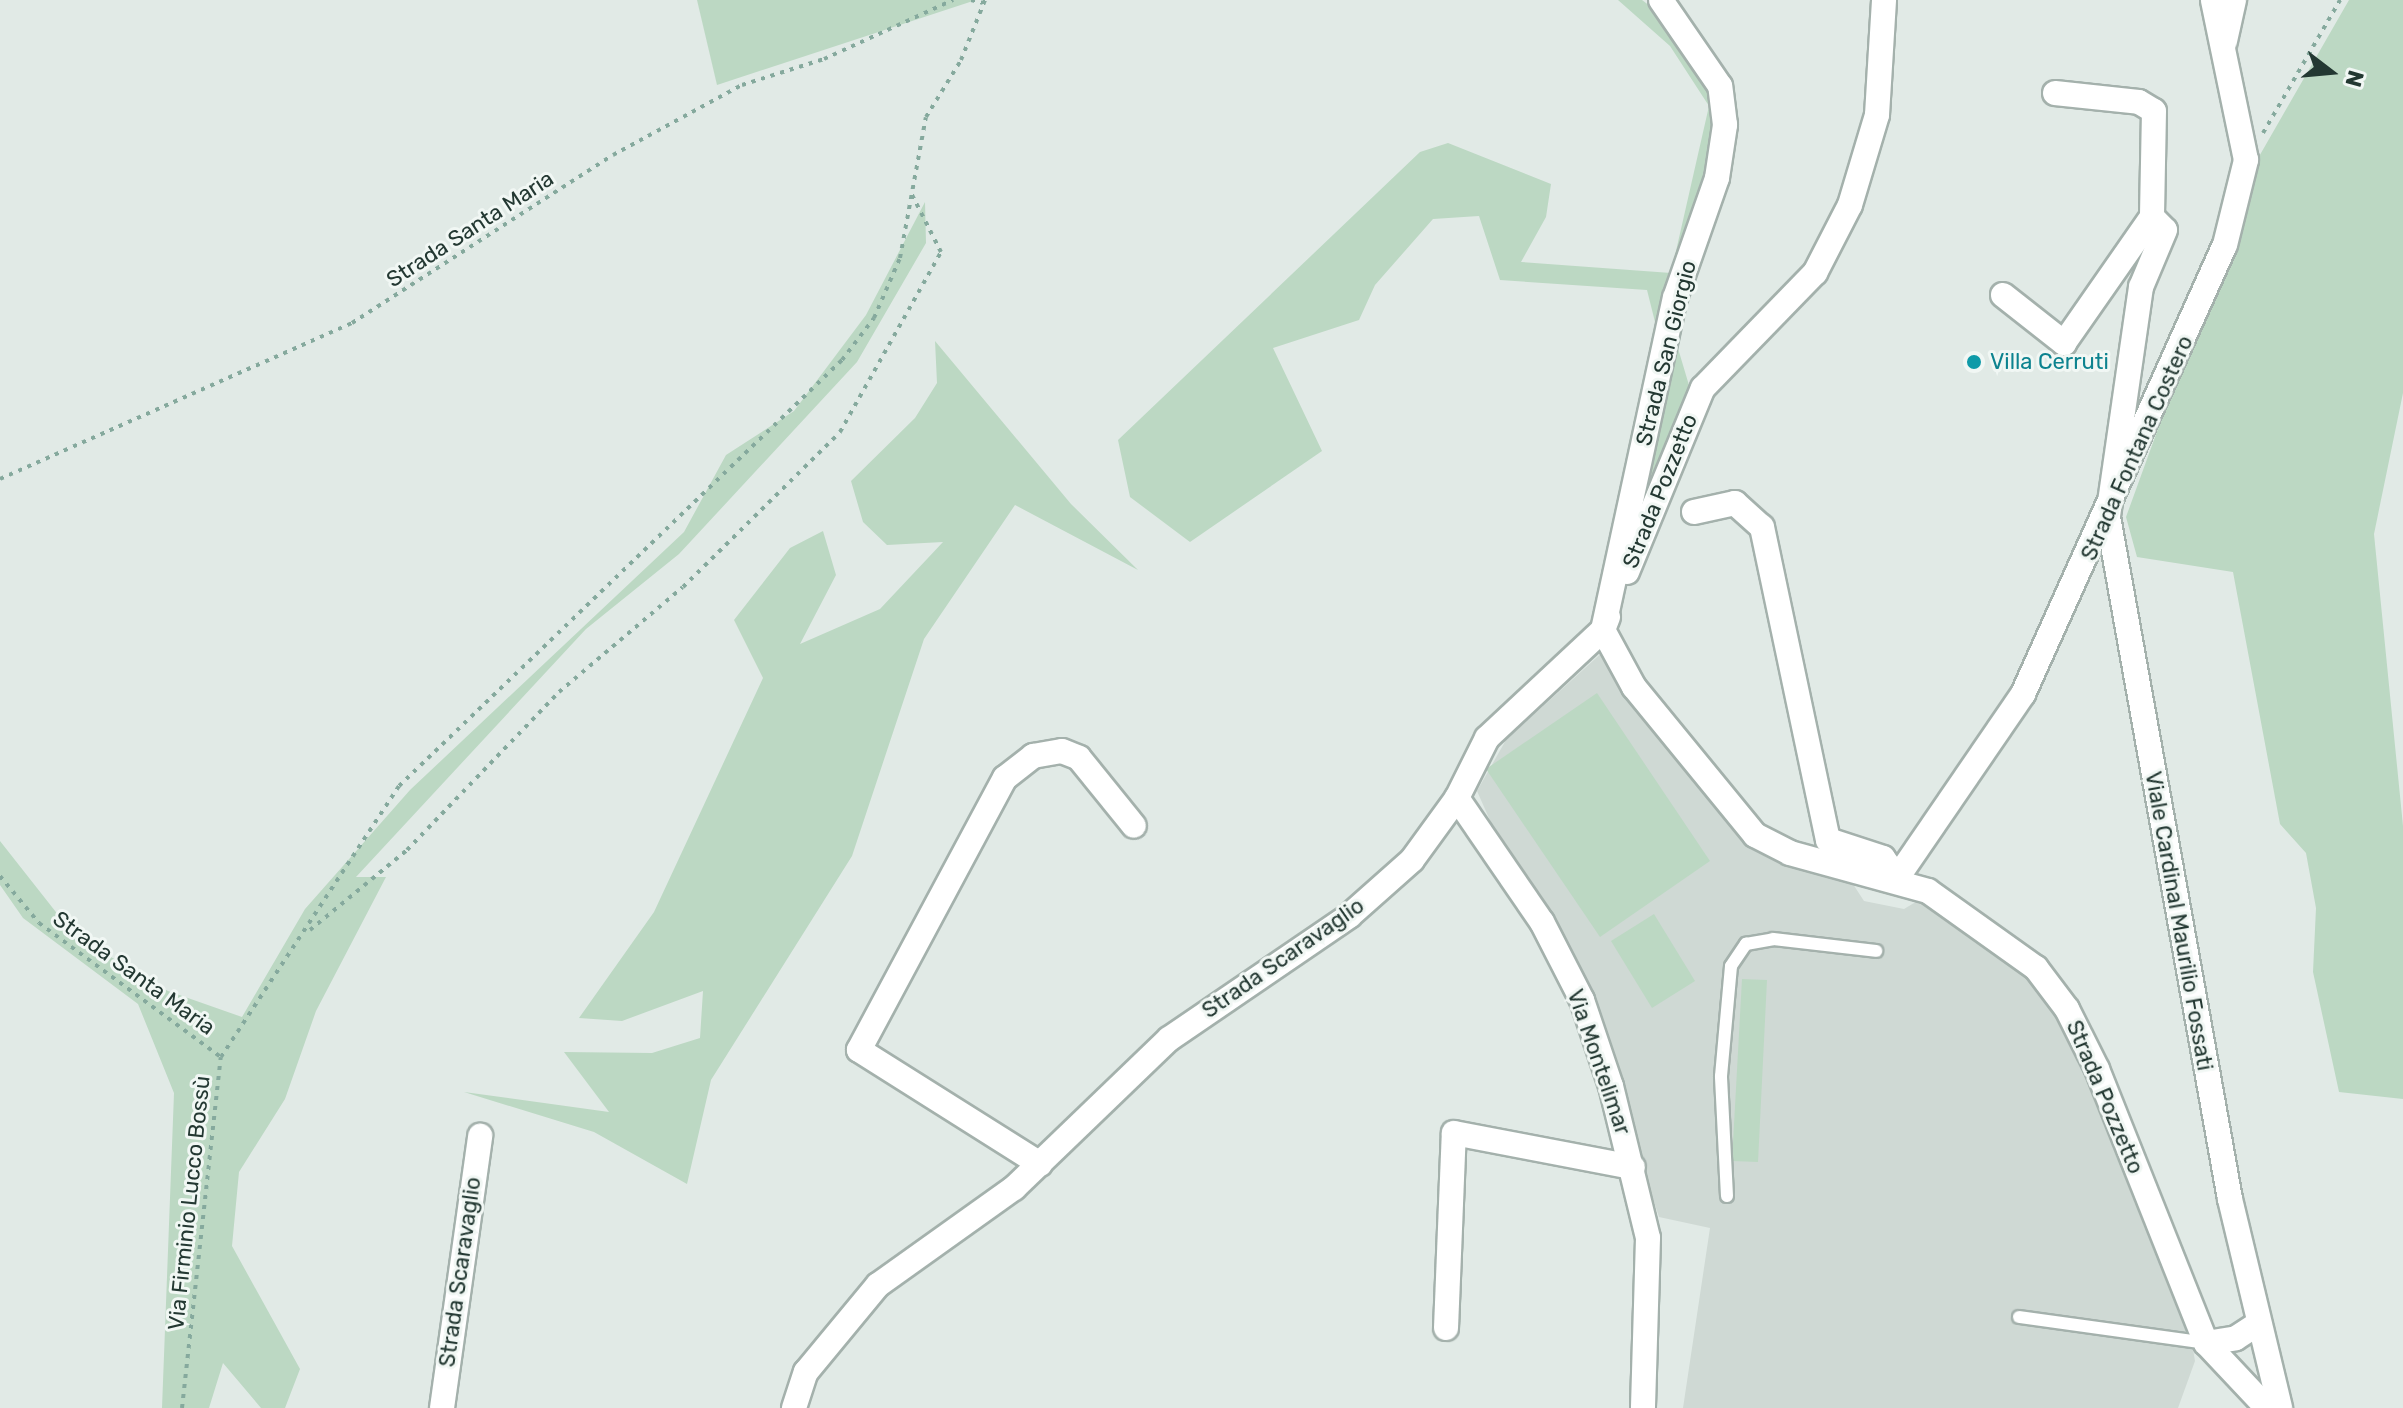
<!DOCTYPE html>
<meta charset="utf-8">
<style>
body{margin:0}
#map{position:relative;width:2403px;height:1408px;overflow:hidden;background:#e1eae6;font-family:Rubik,sans-serif}
div>[style]{position:absolute}
.built>*{inset:0;background:#cfd9d4}
.green>*{inset:0;background:#bcd8c3}
.path>*{height:4px;margin-top:-2px;transform-origin:0;background:repeating-linear-gradient(90deg,#85a99d 0 4px,transparent 0 10px)}
.roads{filter:drop-shadow(2px 0 #a4b1ac) drop-shadow(-2px 0 #a4b1ac) drop-shadow(0 2px #a4b1ac) drop-shadow(0 -2px #a4b1ac)}
.service>*{height:12px;margin:-6px;padding:0 6px;transform-origin:6px;border-radius:6px;background:#fff}
.minor>*{height:24px;margin:-12px;padding:0 12px;transform-origin:12px;border-radius:12px;background:#fff}
.dots>*{width:22px;height:22px;translate:-50% -50%;box-sizing:border-box;border:4px solid #f1f7f4;border-radius:50%}
span{translate:-50% -50%;white-space:nowrap;text-align:center;line-height:1.15;-webkit-text-stroke:6px #f1f7f4;paint-order:stroke}
.street-label{font-size:22px;color:#233832}
.culture-label{font-size:22px;color:#0d838f}
.left{translate:0 -50%;text-align:left}
.north{position:absolute;left:2291px;top:32px;width:80px;height:80px;-webkit-text-stroke:6px #f1f7f4;paint-order:stroke;rotate:106deg;font-size:22px;font-weight:700;line-height:32px;text-align:center;color:#233832}
.north::after{content:'';display:block;margin:auto;width:28px;height:36px;background:#233832;clip-path:polygon(50% 0,100% 100%,50% 72%,0 100%)}
</style>
<div id="map">
<div class="built">
<i style="clip-path:polygon(1606px 649px,1742px 840px,1786px 865px,1851px 881px,1864px 901px,1904px 909px,1924px 897px,2030px 972px,2088px 1070px,2189px 1325px,2195px 1361px,2178px 1408px,1683px 1408px,1710px 1228px,1659px 1217px,1574px 961px,1546px 903px,1504px 852px,1477px 791px,1506px 740px)"></i>
</div>
<div class="green">
<i style="clip-path:polygon(697px 0,976px 0,717px 85px)"></i>
<i style="clip-path:polygon(1618px 0,1642px 0,1670px 21px,1712px 83px,1715px 145px,1666px 308px,1691px 392px,1637px 521px,1603px 576px,1656px 326px,1647px 290px,1500px 280px,1479px 216px,1433px 219px,1375px 285px,1359px 320px,1273px 348px,1322px 451px,1190px 542px,1130px 497px,1118px 440px,1420px 152px,1448px 143px,1551px 184px,1546px 217px,1521px 262px,1671px 273px,1709px 106px,1670px 46px)"></i>
<i style="clip-path:polygon(2349px 0,2403px 0,2403px 393px,2374px 534px,2403px 826px,2403px 1099px,2339px 1092px,2313px 972px,2316px 908px,2306px 853px,2280px 824px,2233px 572px,2137px 557px,2126px 517px,2253px 167px)"></i>
<i style="clip-path:polygon(925px 202px,926px 243px,857px 362px,679px 554px,586px 629px,356px 877px,386px 877px,316px 1011px,285px 1099px,239px 1172px,232px 1246px,300px 1369px,285px 1408px,261px 1408px,223px 1363px,209px 1408px,162px 1408px,174px 1093px,138px 1004px,23px 918px,0 885px,0 841px,74px 935px,168px 991px,242px 1017px,305px 909px,410px 790px,684px 532px,726px 455px,794px 411px,866px 315px)"></i>
<i style="clip-path:polygon(935px 341px,1071px 504px,1138px 570px,1015px 505px,924px 639px,852px 856px,711px 1080px,687px 1184px,594px 1132px,464px 1092px,609px 1112px,564px 1052px,652px 1053px,700px 1038px,703px 991px,622px 1021px,579px 1018px,654px 912px,763px 678px,734px 620px,790px 548px,823px 531px,836px 575px,800px 644px,880px 609px,943px 542px,887px 545px,863px 522px,851px 481px,915px 418px,937px 383px)"></i>
<i style="clip-path:polygon(1597px 693px,1710px 861px,1600px 937px,1486px 769px)"></i>
<i style="clip-path:polygon(1654px 914px,1695px 981px,1652px 1008px,1611px 941px)"></i>
<i style="clip-path:polygon(1742px 979px,1767px 980px,1758px 1162px,1732px 1161px)"></i>
</div>
<div class="path">
<i style="left:971px;top:0;width:12px;rotate:14deg"></i>
<i style="left:2263px;top:133px;width:154px;rotate:-59.9deg"></i>
<i style="left:0;top:479px;width:385px;rotate:-23.9deg"></i>
<i style="left:352px;top:323px;width:310px;rotate:-32.8deg"></i>
<i style="left:613px;top:155px;width:147px;rotate:-28.5deg"></i>
<i style="left:742px;top:85px;width:86px;rotate:-17.6deg"></i>
<i style="left:824px;top:59px;width:142px;rotate:-24.6deg"></i>
<i style="left:0;top:876px;width:61px;rotate:50.3deg"></i>
<i style="left:39px;top:923px;width:226px;rotate:36.4deg"></i>
<i style="left:310px;top:930px;width:126px;rotate:-39.5deg"></i>
<i style="left:407px;top:850px;width:219px;rotate:-46.1deg"></i>
<i style="left:559px;top:692px;width:162px;rotate:-40.3deg"></i>
<i style="left:683px;top:587px;width:221px;rotate:-44.6deg"></i>
<i style="left:840px;top:432px;width:206px;rotate:-60.7deg"></i>
<i style="left:941px;top:252px;width:68px;rotate:-116.9deg"></i>
<i style="left:182px;top:1408px;width:353px;rotate:-83.7deg"></i>
<i style="left:221px;top:1057px;width:324px;rotate:-56.7deg"></i>
<i style="left:399px;top:786px;width:615px;rotate:-43.88deg"></i>
<i style="left:842px;top:360px;width:53px;rotate:-52.7deg"></i>
<i style="left:874px;top:318px;width:65px;rotate:-66.6deg"></i>
<i style="left:900px;top:258px;width:143px;rotate:-79.6deg"></i>
<i style="left:926px;top:117px;width:67px;rotate:-58.4deg"></i>
<i style="left:961px;top:60px;width:65px;rotate:-68.2deg"></i>
</div>
<div class="roads">
<div class="service">
<i style="left:1727px;top:1196px;width:120px;rotate:-92.9deg"></i>
<i style="left:1721px;top:1076px;width:110px;rotate:-84.8deg"></i>
<i style="left:1731px;top:966px;width:27px;rotate:-56deg"></i>
<i style="left:1746px;top:944px;width:27px;rotate:-10deg"></i>
<i style="left:1773px;top:939px;width:104px;rotate:6.6deg"></i>
<i style="left:2019px;top:1317px;width:189px;rotate:7.9deg"></i>
</div>
<div class="minor">
<i style="left:2225px;top:41px;width:42px;rotate:-77.6deg"></i>
<i style="left:2055px;top:93px;width:84px;rotate:6.1deg"></i>
<i style="left:2139px;top:102px;width:17px;rotate:31deg"></i>
<i style="left:2154px;top:111px;width:106px;rotate:91.1deg"></i>
<i style="left:2152px;top:217px;width:18px;rotate:45deg"></i>
<i style="left:2165px;top:230px;width:62px;rotate:112.8deg"></i>
<i style="left:2141px;top:287px;width:232px;rotate:98.2deg"></i>
<i style="left:2108px;top:517px;width:693px;rotate:79.86deg"></i>
<i style="left:2230px;top:1199px;width:215px;rotate:76.5deg"></i>
<i style="left:2003px;top:295px;width:78px;rotate:38.2deg"></i>
<i style="left:2064px;top:343px;width:154px;rotate:-55.1deg"></i>
<i style="left:1694px;top:512px;width:42px;rotate:-12.4deg"></i>
<i style="left:1735px;top:503px;width:36px;rotate:42deg"></i>
<i style="left:1762px;top:527px;width:320px;rotate:78.1deg"></i>
<i style="left:1828px;top:840px;width:58px;rotate:18.1deg"></i>
<i style="left:1883px;top:858px;width:22px;rotate:54deg"></i>
<i style="left:1627px;top:572px;width:199px;rotate:-67.6deg"></i>
<i style="left:1703px;top:388px;width:161px;rotate:-45.8deg"></i>
<i style="left:1815px;top:273px;width:76px;rotate:-62.8deg"></i>
<i style="left:1850px;top:205px;width:94px;rotate:-73.3deg"></i>
<i style="left:1877px;top:115px;width:115px;rotate:-86.5deg"></i>
<i style="left:1608px;top:617px;width:14px;rotate:111deg"></i>
<i style="left:1603px;top:630px;width:65px;rotate:61.5deg"></i>
<i style="left:1634px;top:687px;width:191px;rotate:50.7deg"></i>
<i style="left:1755px;top:835px;width:39px;rotate:27deg"></i>
<i style="left:1790px;top:853px;width:143px;rotate:15.4deg"></i>
<i style="left:1928px;top:891px;width:133px;rotate:35.5deg"></i>
<i style="left:2036px;top:968px;width:51px;rotate:52.9deg"></i>
<i style="left:2067px;top:1009px;width:67px;rotate:63.4deg"></i>
<i style="left:2097px;top:1069px;width:295px;rotate:68.3deg"></i>
<i style="left:2206px;top:1343px;width:89px;rotate:46.8deg"></i>
<i style="left:1457px;top:798px;width:150px;rotate:55.6deg"></i>
<i style="left:1542px;top:922px;width:88px;rotate:62.9deg"></i>
<i style="left:1582px;top:1000px;width:91px;rotate:71.4deg"></i>
<i style="left:1611px;top:1086px;width:156px;rotate:76.3deg"></i>
<i style="left:1648px;top:1238px;width:170px;rotate:91.7deg"></i>
<i style="left:1897px;top:878px;width:223px;rotate:-55.6deg"></i>
<i style="left:2023px;top:694px;width:492px;rotate:-65.8deg"></i>
<i style="left:2225px;top:245px;width:88px;rotate:-76.1deg"></i>
<i style="left:2246px;top:160px;width:163px;rotate:-101.7deg"></i>
<i style="left:1040px;top:1164px;width:214px;rotate:-147.8deg"></i>
<i style="left:859px;top:1050px;width:309px;rotate:-61.8deg"></i>
<i style="left:1005px;top:778px;width:36px;rotate:-38deg"></i>
<i style="left:1033px;top:756px;width:29px;rotate:-10deg"></i>
<i style="left:1062px;top:751px;width:18px;rotate:22deg"></i>
<i style="left:1079px;top:758px;width:87px;rotate:51deg"></i>
<i style="left:1446px;top:1328px;width:195px;rotate:-87.7deg"></i>
<i style="left:1454px;top:1133px;width:182px;rotate:10.8deg"></i>
<i style="left:2206px;top:1343px;width:30px;rotate:-9deg"></i>
<i style="left:2236px;top:1338px;width:27px;rotate:-33deg"></i>
<i style="left:442px;top:1408px;width:275px;rotate:-82deg"></i>
<i style="left:794px;top:1408px;width:38px;rotate:-72deg"></i>
<i style="left:806px;top:1372px;width:113px;rotate:-50.4deg"></i>
<i style="left:878px;top:1285px;width:167px;rotate:-35.5deg"></i>
<i style="left:1014px;top:1188px;width:215px;rotate:-43.9deg"></i>
<i style="left:1169px;top:1039px;width:218px;rotate:-34.3deg"></i>
<i style="left:1349px;top:916px;width:84px;rotate:-41.6deg"></i>
<i style="left:1412px;top:860px;width:77px;rotate:-54deg"></i>
<i style="left:1457px;top:798px;width:67px;rotate:-63.4deg"></i>
<i style="left:1487px;top:738px;width:158px;rotate:-43deg"></i>
<i style="left:1603px;top:630px;width:340px;rotate:-77.8deg"></i>
<i style="left:1675px;top:298px;width:127px;rotate:-70.7deg"></i>
<i style="left:1717px;top:178px;width:54px;rotate:-81.4deg"></i>
<i style="left:1725px;top:125px;width:39px;rotate:-97deg"></i>
<i style="left:1720px;top:86px;width:104px;rotate:-124.5deg"></i>
</div>
</div>
<div class="dots">
<i style="left:1974px;top:362px;background:#0f9aa8"></i>
</div>
<div class="street-label">
<span style="left:470px;top:229px;rotate:-33deg">Strada Santa Maria</span>
<span style="left:1666px;top:353px;rotate:-76deg">Strada San Giorgio</span>
<span style="left:2137px;top:448px;rotate:-66deg">Strada Fontana Costero</span>
<span style="left:1660px;top:491px;rotate:-68deg">Strada Pozzetto</span>
<span style="left:2179px;top:921px;rotate:80deg">Viale Cardinal Maurilio Fossati</span>
<span style="left:1283px;top:958px;rotate:-35deg">Strada Scaravaglio</span>
<span style="left:134px;top:973px;rotate:36deg">Strada Santa Maria</span>
<span style="left:1599px;top:1062px;rotate:71deg">Via Montelimar</span>
<span style="left:2105px;top:1097px;rotate:67deg">Strada Pozzetto</span>
<span style="left:189px;top:1203px;rotate:-84deg">Via Firminio Lucco Bossù</span>
<span style="left:460px;top:1272px;rotate:-82deg">Strada Scaravaglio</span>
</div>
<div class="culture-label">
<span class="left" style="left:1990px;top:362px">Villa Cerruti</span>
</div>
<div class="north">N</div>
</div>
